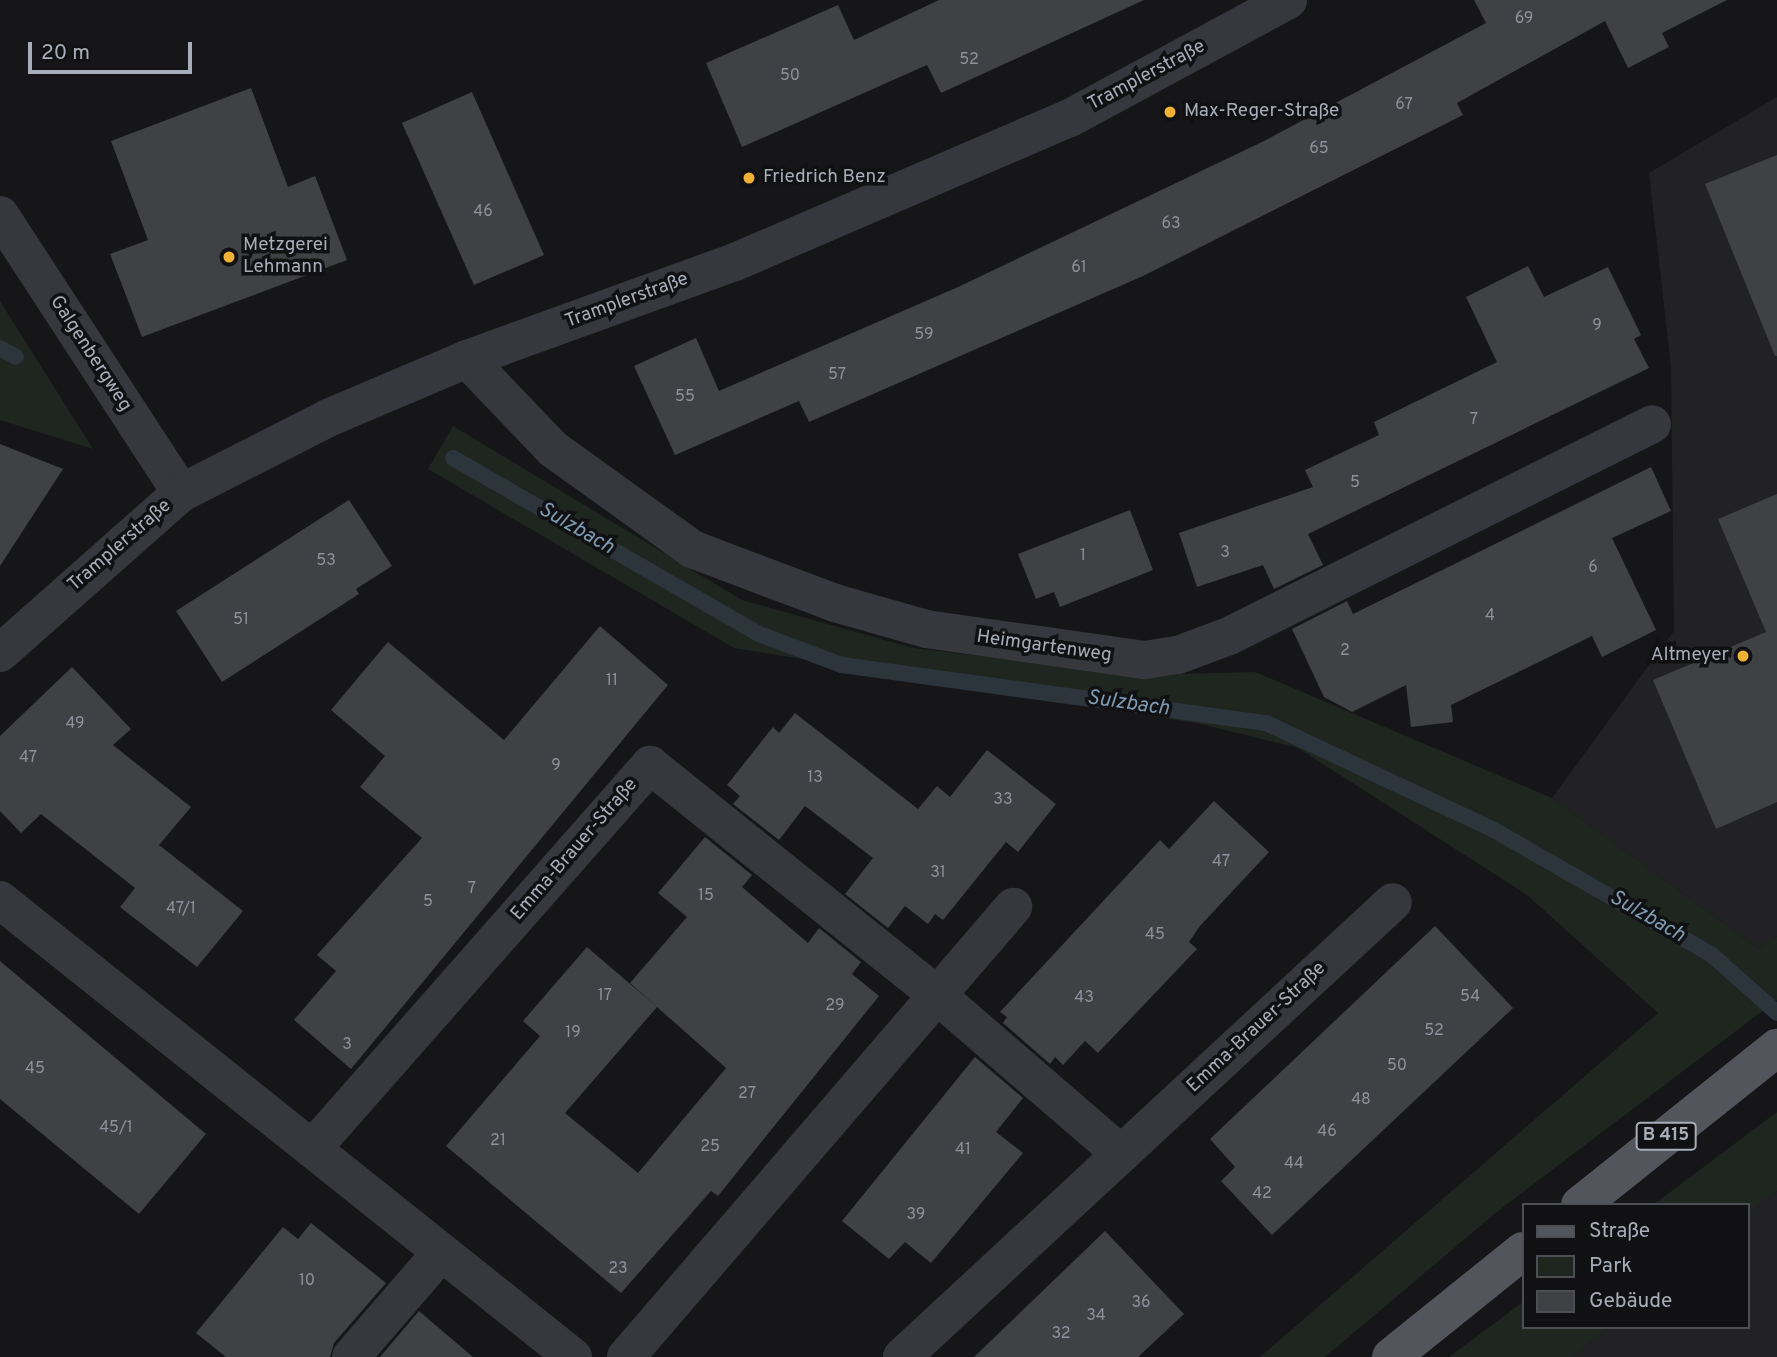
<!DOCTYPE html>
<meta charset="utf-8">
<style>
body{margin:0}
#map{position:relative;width:1777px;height:1357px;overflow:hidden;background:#161618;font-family:Overpass,sans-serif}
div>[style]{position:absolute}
.built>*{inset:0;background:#222225}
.green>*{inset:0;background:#1e261f}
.stream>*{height:16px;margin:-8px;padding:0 8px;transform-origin:8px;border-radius:8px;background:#2c353c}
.building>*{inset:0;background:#404145}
.minor>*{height:38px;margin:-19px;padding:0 19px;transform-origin:19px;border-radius:19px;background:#37383d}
.major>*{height:38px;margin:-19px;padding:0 19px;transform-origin:19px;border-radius:19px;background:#53555c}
.dots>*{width:19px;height:19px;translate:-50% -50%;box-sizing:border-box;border:4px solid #111113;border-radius:50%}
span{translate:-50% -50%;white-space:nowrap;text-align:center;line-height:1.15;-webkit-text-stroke:7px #111113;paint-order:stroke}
.number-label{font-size:16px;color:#8e929b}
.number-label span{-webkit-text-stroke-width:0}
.shield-label span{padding:2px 5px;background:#111113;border:2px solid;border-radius:5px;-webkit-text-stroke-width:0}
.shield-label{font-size:18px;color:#a8adb8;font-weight:700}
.street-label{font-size:19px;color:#a8adb8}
.poi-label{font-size:19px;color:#a8adb8}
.left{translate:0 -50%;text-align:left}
.right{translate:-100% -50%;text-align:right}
.water-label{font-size:21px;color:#7f9bb3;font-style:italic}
.legend{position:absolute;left:1522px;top:1203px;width:228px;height:126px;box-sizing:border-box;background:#111113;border:2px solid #4d4f55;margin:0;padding:9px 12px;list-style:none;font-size:21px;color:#a8adb8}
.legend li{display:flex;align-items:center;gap:14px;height:35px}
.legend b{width:35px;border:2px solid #4d4f55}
.scale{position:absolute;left:28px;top:42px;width:164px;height:32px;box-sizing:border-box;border:4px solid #a8adb8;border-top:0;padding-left:9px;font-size:21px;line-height:24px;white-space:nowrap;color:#a8adb8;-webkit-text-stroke:5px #111113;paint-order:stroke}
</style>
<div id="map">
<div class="built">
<i style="clip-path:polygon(1777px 97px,1777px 936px,1759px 949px,1552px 798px,1674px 631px,1671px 367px,1649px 173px)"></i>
<i style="clip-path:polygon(1777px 1191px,1777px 1357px,1573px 1357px,1609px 1327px,1747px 1327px,1747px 1215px)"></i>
</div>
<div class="green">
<i style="clip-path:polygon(0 301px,93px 449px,0 420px)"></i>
<i style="clip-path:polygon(453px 426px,742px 600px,913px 648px,1139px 675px,1255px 672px,1552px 798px,1759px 949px,1777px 936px,1777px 1000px,1498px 1211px,1325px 1357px,1260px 1357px,1658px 1013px,1527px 895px,1298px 748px,1201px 724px,734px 648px,428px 469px)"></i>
<i style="clip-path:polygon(1777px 1112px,1777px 1191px,1747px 1215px,1747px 1205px,1653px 1205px)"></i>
<i style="clip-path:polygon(1523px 1302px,1523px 1327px,1609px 1327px,1573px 1357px,1449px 1357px)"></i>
</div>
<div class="stream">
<i style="left:0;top:348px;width:18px;rotate:29deg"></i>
<i style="left:453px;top:458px;width:353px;rotate:29.9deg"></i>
<i style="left:759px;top:634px;width:89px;rotate:20.5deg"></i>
<i style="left:842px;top:665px;width:428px;rotate:7.8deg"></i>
<i style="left:1266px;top:723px;width:252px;rotate:25.1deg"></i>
<i style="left:1494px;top:830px;width:251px;rotate:29.8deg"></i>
<i style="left:1712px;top:955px;width:87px;rotate:41.7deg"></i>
</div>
<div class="building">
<i style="clip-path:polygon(939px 0,1144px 0,941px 93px,927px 65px,742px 147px,706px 63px,838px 5px,854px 40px)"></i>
<i style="clip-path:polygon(1474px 0,1727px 0,1662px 33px,1669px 47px,1628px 68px,1605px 21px,1457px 103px,1463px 115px,1143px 276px,809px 422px,799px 401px,675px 455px,634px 366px,696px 338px,719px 391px,958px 287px,1262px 142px,1486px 23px)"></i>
<i style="clip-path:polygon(251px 88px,288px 187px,315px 176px,347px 260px,142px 337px,110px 254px,148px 240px,111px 141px)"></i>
<i style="clip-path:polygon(472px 92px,544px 255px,474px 285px,402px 123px)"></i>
<i style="clip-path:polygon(1777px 155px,1777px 356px,1775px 356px,1705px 184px)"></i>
<i style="clip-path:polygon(1528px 266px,1544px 297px,1608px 267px,1641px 335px,1634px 339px,1649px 368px,1308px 534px,1323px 565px,1274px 589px,1263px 565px,1197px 587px,1179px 533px,1313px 487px,1305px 470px,1379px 435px,1374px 422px,1497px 362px,1466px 297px)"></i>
<i style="clip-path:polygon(0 444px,63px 469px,0 566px)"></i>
<i style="clip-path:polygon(1651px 467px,1671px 511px,1612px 538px,1656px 630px,1602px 657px,1592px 636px,1451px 705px,1453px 722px,1411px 727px,1406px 685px,1352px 712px,1324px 697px,1292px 629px,1347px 601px,1353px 614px)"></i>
<i style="clip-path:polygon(1777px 494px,1777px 802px,1716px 829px,1653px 680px,1766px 632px,1718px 519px)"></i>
<i style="clip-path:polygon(349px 500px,392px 566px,356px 589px,359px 594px,222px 682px,176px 611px)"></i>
<i style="clip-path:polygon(1130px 510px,1153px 570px,1060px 607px,1054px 592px,1036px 599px,1018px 554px)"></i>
<i style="clip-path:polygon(600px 626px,668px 685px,351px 1069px,294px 1020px,336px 971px,317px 955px,422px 838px,360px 787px,385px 756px,331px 710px,388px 642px,504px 740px)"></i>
<i style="clip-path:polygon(72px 667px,131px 729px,113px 745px,191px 807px,159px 845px,243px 911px,197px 967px,120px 907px,135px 888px,41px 814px,21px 833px,0 811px,0 736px)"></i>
<i style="clip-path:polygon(795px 713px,918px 809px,937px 786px,950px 797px,987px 750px,1056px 804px,1018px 852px,1006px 842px,943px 920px,935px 914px,928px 924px,905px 906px,888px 928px,845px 894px,873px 858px,805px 806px,779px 840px,733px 804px,740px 796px,727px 785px,773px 727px,779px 733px)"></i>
<i style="clip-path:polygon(1214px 801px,1269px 852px,1200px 926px,1189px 942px,1197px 949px,1098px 1053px,1085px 1041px,1063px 1065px,1055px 1057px,1050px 1064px,1003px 1023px,1007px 1017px,1000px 1012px,1160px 840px,1169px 849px)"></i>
<i style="clip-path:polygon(705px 837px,752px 875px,742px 887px,808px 943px,819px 928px,861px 962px,852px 974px,879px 996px,718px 1196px,711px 1191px,621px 1293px,446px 1146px,540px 1036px,523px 1021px,587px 947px,657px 1007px,565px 1113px,638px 1173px,726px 1068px,630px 983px,687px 917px,658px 893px)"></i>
<i style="clip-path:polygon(1435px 926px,1513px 1008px,1272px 1235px,1221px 1181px,1235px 1167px,1210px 1139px)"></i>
<i style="clip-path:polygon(0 961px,206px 1134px,139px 1214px,0 1099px)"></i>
<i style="clip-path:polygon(975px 1057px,1023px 1098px,996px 1132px,1023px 1153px,931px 1263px,905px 1242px,889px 1259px,842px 1221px)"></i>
<i style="clip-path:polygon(311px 1223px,386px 1283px,334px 1343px,330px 1357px,226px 1357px,196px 1333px,283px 1227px,298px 1239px)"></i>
<i style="clip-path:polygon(1105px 1231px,1184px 1314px,1138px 1357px,974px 1357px)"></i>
<i style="clip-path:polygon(419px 1311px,473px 1357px,380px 1357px)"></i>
</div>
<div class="minor">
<i style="left:0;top:215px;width:332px;rotate:56.9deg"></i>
<i style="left:467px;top:359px;width:124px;rotate:46.3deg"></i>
<i style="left:553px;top:449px;width:171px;rotate:35.7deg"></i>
<i style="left:692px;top:549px;width:153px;rotate:20.7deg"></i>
<i style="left:835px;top:603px;width:95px;rotate:15.9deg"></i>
<i style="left:926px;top:629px;width:221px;rotate:8.1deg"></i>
<i style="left:1145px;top:660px;width:33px;rotate:-9deg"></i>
<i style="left:1178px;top:655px;width:54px;rotate:-20.4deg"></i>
<i style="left:1229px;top:636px;width:473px;rotate:-26.6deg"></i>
<i style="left:0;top:653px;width:242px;rotate:-41.5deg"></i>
<i style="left:181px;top:493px;width:165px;rotate:-27deg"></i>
<i style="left:328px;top:418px;width:151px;rotate:-23deg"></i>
<i style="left:467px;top:359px;width:285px;rotate:-19.9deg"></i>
<i style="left:735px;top:262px;width:365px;rotate:-23.3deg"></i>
<i style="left:1070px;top:118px;width:248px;rotate:-28.4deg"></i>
<i style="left:0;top:900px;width:733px;rotate:38.57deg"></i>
<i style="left:312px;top:1149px;width:512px;rotate:-48.65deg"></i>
<i style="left:650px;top:765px;width:369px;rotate:38.7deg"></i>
<i style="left:938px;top:996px;width:242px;rotate:40.8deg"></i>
<i style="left:351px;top:1357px;width:135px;rotate:-49.2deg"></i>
<i style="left:626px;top:1357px;width:594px;rotate:-49.3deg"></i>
<i style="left:902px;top:1357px;width:669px;rotate:-42.82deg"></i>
</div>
<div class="major">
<i style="left:1580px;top:1205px;width:252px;rotate:-38.6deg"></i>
<i style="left:1391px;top:1357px;width:169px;rotate:-38.8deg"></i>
</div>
<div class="dots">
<i style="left:1170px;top:112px;background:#f2b134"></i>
<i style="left:749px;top:178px;background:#f2b134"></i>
<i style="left:229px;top:257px;background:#f2b134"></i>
<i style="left:1743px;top:656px;background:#f2b134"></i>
</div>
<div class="number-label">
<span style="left:1524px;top:19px">69</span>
<span style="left:969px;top:60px">52</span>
<span style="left:790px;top:76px">50</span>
<span style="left:1404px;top:105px">67</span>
<span style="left:1319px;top:149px">65</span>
<span style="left:483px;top:212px">46</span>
<span style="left:1171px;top:224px">63</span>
<span style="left:1079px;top:268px">61</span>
<span style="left:1597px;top:326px">9</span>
<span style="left:924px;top:335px">59</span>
<span style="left:837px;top:375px">57</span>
<span style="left:685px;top:397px">55</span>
<span style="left:1474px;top:420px">7</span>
<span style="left:1355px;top:483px">5</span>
<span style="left:1225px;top:553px">3</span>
<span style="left:1083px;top:556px">1</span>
<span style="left:326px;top:561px">53</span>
<span style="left:1593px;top:568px">6</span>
<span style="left:1490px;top:616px">4</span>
<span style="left:241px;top:620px">51</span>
<span style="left:1345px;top:651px">2</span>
<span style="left:612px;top:681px">11</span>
<span style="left:75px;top:724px">49</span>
<span style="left:28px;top:758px">47</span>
<span style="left:556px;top:766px">9</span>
<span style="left:815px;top:778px">13</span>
<span style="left:1003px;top:800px">33</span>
<span style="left:1221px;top:862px">47</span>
<span style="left:938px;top:873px">31</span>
<span style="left:472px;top:889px">7</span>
<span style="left:706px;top:896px">15</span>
<span style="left:428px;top:902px">5</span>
<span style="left:181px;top:909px">47/1</span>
<span style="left:1155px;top:935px">45</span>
<span style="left:605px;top:996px">17</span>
<span style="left:1470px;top:997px">54</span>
<span style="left:1084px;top:998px">43</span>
<span style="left:835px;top:1006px">29</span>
<span style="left:1434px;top:1031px">52</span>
<span style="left:573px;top:1033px">19</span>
<span style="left:347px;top:1045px">3</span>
<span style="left:1397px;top:1066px">50</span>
<span style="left:35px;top:1069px">45</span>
<span style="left:747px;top:1094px">27</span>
<span style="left:1361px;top:1100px">48</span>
<span style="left:116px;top:1128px">45/1</span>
<span style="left:1327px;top:1132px">46</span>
<span style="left:498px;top:1141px">21</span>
<span style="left:710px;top:1147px">25</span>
<span style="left:963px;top:1150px">41</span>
<span style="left:1294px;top:1164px">44</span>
<span style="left:1262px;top:1194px">42</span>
<span style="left:916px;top:1215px">39</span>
<span style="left:618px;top:1269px">23</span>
<span style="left:307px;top:1281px">10</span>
<span style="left:1141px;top:1303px">36</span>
<span style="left:1096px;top:1316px">34</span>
<span style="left:1061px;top:1334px">32</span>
</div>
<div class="shield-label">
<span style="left:1666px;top:1136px">B 415</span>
</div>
<div class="street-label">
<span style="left:1147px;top:76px;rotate:-28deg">Tramplerstraße</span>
<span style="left:627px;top:301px;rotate:-20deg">Tramplerstraße</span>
<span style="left:90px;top:354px;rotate:57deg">Galgenbergweg</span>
<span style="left:120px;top:546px;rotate:-41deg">Tramplerstraße</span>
<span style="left:1044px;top:647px;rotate:8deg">Heimgartenweg</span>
<span style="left:575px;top:850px;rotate:-49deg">Emma-Brauer-Straße</span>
<span style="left:1257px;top:1028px;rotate:-43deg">Emma-Brauer-Straße</span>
</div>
<div class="poi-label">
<span class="left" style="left:1184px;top:112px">Max-Reger-Straße</span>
<span class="left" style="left:763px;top:178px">Friedrich Benz</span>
<span class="left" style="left:243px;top:257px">Metzgerei<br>Lehmann</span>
<span class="right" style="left:1729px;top:656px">Altmeyer</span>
</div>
<div class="water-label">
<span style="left:576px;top:529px;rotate:30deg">Sulzbach</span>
<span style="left:1128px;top:704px;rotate:8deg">Sulzbach</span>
<span style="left:1647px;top:917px;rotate:30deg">Sulzbach</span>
</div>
<ul class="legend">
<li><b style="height:9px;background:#53555c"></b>Straße</li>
<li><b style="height:19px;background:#1e261f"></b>Park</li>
<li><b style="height:19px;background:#404145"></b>Gebäude</li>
</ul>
<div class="scale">20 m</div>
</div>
